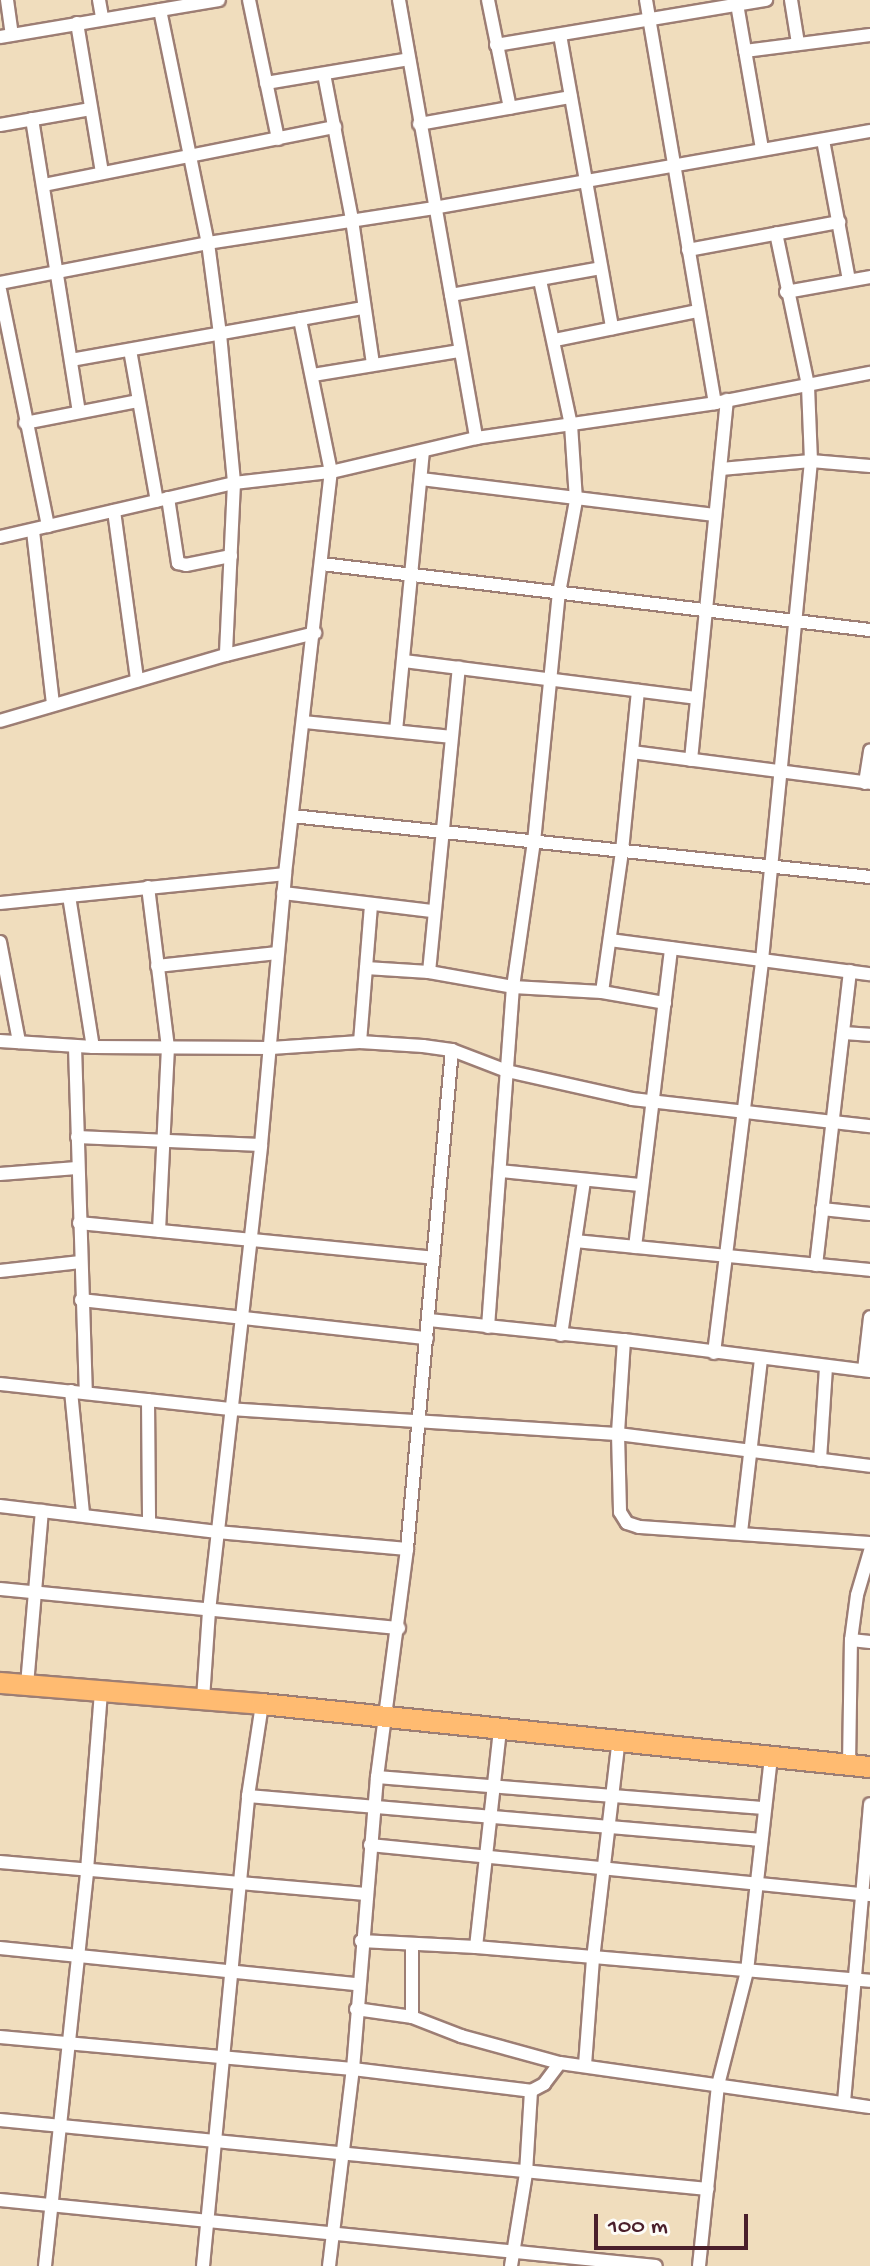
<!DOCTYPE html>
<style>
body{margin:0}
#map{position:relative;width:870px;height:2266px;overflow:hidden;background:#f0ddbd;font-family:"Gochi Hand",sans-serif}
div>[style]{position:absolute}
.roads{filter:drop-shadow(2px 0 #9d7e74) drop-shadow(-2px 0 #9d7e74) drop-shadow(0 2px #9d7e74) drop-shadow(0 -2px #9d7e74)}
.minor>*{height:12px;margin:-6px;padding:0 6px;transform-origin:6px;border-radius:6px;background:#fff}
.trunk>*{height:20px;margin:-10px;padding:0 10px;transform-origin:10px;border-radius:10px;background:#ffbb71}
span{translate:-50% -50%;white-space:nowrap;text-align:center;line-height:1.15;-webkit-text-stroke:7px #fdfcf7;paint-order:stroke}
.scale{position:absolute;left:594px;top:2214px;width:154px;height:36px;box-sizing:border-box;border:4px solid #4a1f2b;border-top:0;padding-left:10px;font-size:24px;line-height:28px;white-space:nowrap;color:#4a1f2b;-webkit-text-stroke:6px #fdfcf7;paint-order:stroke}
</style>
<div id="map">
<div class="roads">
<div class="minor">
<i style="left:7px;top:0;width:35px;rotate:82deg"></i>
<i style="left:99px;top:0;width:17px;rotate:80deg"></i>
<i style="left:249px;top:0;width:142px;rotate:78.2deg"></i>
<i style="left:399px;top:0;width:445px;rotate:80deg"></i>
<i style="left:488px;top:0;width:110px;rotate:78.5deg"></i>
<i style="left:646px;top:0;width:409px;rotate:80.3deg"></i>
<i style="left:791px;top:0;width:44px;rotate:80.8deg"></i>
<i style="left:737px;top:4px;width:146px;rotate:80.2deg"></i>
<i style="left:160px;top:10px;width:238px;rotate:78.4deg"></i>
<i style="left:208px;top:243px;width:92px;rotate:82.5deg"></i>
<i style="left:220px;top:334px;width:150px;rotate:84.6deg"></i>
<i style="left:234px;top:483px;width:172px;rotate:92.7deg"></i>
<i style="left:77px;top:23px;width:151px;rotate:80.5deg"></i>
<i style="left:560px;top:35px;width:298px;rotate:79.9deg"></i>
<i style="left:0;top:37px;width:222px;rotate:-9.6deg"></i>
<i style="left:496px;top:45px;width:274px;rotate:-9.5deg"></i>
<i style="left:745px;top:51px;width:126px;rotate:-7.3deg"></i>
<i style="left:324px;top:74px;width:149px;rotate:79.1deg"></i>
<i style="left:352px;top:220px;width:146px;rotate:81.7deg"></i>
<i style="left:266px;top:83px;width:145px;rotate:-9.5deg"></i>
<i style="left:32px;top:119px;width:296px;rotate:80.9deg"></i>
<i style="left:419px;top:124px;width:154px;rotate:-10.1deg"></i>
<i style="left:0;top:125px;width:92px;rotate:-10deg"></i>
<i style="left:823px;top:140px;width:142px;rotate:79.5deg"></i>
<i style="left:44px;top:185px;width:297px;rotate:-11.3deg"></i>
<i style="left:688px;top:250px;width:154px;rotate:-10.5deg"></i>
<i style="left:0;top:283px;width:212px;rotate:-10.9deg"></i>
<i style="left:208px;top:243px;width:228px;rotate:-8.8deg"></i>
<i style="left:433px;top:208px;width:444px;rotate:-10deg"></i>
<i style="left:0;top:290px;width:241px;rotate:78.5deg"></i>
<i style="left:786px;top:292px;width:85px;rotate:-10.1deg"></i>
<i style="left:451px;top:295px;width:152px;rotate:-10.2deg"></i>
<i style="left:555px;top:340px;width:146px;rotate:-11.5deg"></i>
<i style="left:130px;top:350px;width:153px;rotate:79.9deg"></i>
<i style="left:71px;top:360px;width:297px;rotate:-10.1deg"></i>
<i style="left:313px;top:375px;width:149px;rotate:-9.3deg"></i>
<i style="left:25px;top:423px;width:115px;rotate:-11deg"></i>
<i style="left:721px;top:469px;width:90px;rotate:-5.1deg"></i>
<i style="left:811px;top:461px;width:59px;rotate:4.8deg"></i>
<i style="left:421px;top:479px;width:296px;rotate:7deg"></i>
<i style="left:168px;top:498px;width:66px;rotate:81.3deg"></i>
<i style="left:178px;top:563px;width:8px;rotate:14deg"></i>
<i style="left:186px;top:565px;width:46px;rotate:-11.3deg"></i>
<i style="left:114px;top:511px;width:171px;rotate:82.2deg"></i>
<i style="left:33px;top:531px;width:175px;rotate:83.4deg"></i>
<i style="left:0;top:537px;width:240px;rotate:-13deg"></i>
<i style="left:234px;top:483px;width:98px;rotate:-6.5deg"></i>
<i style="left:331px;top:472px;width:149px;rotate:-13.2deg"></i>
<i style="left:476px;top:438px;width:242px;rotate:-8.3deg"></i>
<i style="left:715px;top:403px;width:158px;rotate:-11deg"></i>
<i style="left:322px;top:564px;width:552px;rotate:6.87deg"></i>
<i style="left:404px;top:661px;width:294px;rotate:7.2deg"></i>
<i style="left:0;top:721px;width:235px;rotate:-16.3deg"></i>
<i style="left:226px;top:655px;width:92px;rotate:-13.9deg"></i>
<i style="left:304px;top:722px;width:148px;rotate:5.8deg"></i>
<i style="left:396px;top:731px;width:281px;rotate:-84.5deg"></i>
<i style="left:632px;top:752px;width:240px;rotate:7.4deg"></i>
<i style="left:691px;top:760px;width:362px;rotate:-84.3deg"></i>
<i style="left:865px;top:783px;width:33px;rotate:-81deg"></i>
<i style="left:292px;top:816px;width:581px;rotate:6.02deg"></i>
<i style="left:148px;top:887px;width:161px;rotate:82.9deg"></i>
<i style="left:168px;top:1047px;width:184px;rotate:92.8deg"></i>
<i style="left:283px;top:893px;width:150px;rotate:6.9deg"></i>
<i style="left:69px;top:896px;width:153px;rotate:81deg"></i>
<i style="left:0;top:903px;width:286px;rotate:-5.8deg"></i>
<i style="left:610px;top:940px;width:262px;rotate:7.5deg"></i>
<i style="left:0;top:942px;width:102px;rotate:79.2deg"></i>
<i style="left:157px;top:966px;width:121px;rotate:-6.2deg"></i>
<i style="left:366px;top:968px;width:63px;rotate:3.6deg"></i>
<i style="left:429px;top:972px;width:85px;rotate:10.1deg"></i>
<i style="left:513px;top:987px;width:89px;rotate:3.2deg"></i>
<i style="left:602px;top:992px;width:64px;rotate:9.9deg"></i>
<i style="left:429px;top:972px;width:306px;rotate:-84.4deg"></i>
<i style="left:602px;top:992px;width:142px;rotate:-81.9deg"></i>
<i style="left:622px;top:851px;width:161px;rotate:-84.3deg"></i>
<i style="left:843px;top:1033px;width:27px;rotate:4deg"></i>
<i style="left:0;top:1041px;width:93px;rotate:3.7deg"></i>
<i style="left:93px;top:1047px;width:178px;rotate:0.3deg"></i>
<i style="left:271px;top:1048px;width:89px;rotate:-3.9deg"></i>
<i style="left:360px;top:1042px;width:63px;rotate:3.6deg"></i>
<i style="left:423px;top:1046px;width:29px;rotate:8deg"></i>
<i style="left:452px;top:1050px;width:59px;rotate:20.9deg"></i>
<i style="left:507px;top:1071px;width:128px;rotate:12.6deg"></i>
<i style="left:632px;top:1099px;width:240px;rotate:6.5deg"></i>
<i style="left:360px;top:1042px;width:138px;rotate:-85.4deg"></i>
<i style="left:75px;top:1047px;width:346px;rotate:88.2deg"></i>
<i style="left:77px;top:1137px;width:184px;rotate:2.5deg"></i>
<i style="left:500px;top:1171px;width:142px;rotate:5.7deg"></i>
<i style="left:0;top:1174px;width:77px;rotate:-4.5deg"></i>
<i style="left:822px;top:1209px;width:48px;rotate:5.9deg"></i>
<i style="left:79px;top:1223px;width:356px;rotate:5.6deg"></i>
<i style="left:575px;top:1241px;width:296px;rotate:5.6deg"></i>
<i style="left:635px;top:1247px;width:301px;rotate:-83.1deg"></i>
<i style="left:816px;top:1265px;width:296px;rotate:-83.4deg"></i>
<i style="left:0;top:1271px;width:81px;rotate:-6.4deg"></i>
<i style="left:81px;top:1300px;width:348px;rotate:6.3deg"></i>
<i style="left:429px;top:1320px;width:196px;rotate:5.9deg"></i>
<i style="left:624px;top:1340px;width:248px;rotate:7.2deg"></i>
<i style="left:488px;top:1327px;width:341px;rotate:-85.8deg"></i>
<i style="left:513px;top:987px;width:147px;rotate:-81.8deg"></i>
<i style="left:534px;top:842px;width:250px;rotate:-84.3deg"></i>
<i style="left:559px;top:593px;width:95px;rotate:-79.6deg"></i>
<i style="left:576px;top:500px;width:75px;rotate:-93.8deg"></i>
<i style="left:571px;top:425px;width:148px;rotate:-102.1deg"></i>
<i style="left:561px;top:1335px;width:156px;rotate:-81.5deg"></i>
<i style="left:624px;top:1340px;width:94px;rotate:93.7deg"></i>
<i style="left:618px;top:1434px;width:78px;rotate:88.5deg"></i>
<i style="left:620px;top:1512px;width:13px;rotate:58deg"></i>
<i style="left:627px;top:1523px;width:13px;rotate:18deg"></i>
<i style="left:639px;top:1527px;width:232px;rotate:4deg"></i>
<i style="left:714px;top:1353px;width:396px;rotate:-83deg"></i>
<i style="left:762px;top:960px;width:501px;rotate:-84.39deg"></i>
<i style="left:811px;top:461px;width:76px;rotate:-92.3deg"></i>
<i style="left:808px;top:385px;width:155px;rotate:-101.9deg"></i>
<i style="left:864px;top:1370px;width:53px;rotate:-83.5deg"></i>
<i style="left:0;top:1384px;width:230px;rotate:6.2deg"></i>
<i style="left:229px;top:1409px;width:390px;rotate:3.7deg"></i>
<i style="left:618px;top:1434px;width:254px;rotate:7.2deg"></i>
<i style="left:71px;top:1391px;width:124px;rotate:84.4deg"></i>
<i style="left:148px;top:1400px;width:123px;rotate:89.5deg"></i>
<i style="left:820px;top:1460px;width:94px;rotate:-86.3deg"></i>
<i style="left:0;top:1506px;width:219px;rotate:6.8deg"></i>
<i style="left:217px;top:1532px;width:191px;rotate:5.1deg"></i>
<i style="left:741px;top:1532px;width:175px;rotate:-83.4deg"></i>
<i style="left:0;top:1589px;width:401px;rotate:5.6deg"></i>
<i style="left:851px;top:1640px;width:19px;rotate:6deg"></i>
<i style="left:27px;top:1685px;width:175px;rotate:-85.1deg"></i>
<i style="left:203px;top:1699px;width:88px;rotate:-86.1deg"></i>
<i style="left:209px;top:1611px;width:469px;rotate:-83.6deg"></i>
<i style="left:261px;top:1145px;width:272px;rotate:-84.9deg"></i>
<i style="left:285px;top:874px;width:405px;rotate:-83.5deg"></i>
<i style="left:331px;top:472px;width:156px;rotate:-101.5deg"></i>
<i style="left:849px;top:1765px;width:125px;rotate:-89.1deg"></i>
<i style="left:851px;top:1640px;width:45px;rotate:-82.4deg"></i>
<i style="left:857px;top:1595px;width:46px;rotate:-73.5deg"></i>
<i style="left:377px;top:1777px;width:388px;rotate:4.6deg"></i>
<i style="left:248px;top:1796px;width:515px;rotate:4.9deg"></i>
<i style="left:370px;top:1845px;width:502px;rotate:5.71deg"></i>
<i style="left:0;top:1862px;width:367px;rotate:5deg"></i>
<i style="left:361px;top:1941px;width:115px;rotate:3deg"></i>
<i style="left:476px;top:1947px;width:395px;rotate:4.9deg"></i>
<i style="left:412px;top:1944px;width:73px;rotate:90deg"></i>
<i style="left:476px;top:1947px;width:220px;rotate:-83.7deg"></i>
<i style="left:0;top:1948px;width:359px;rotate:5.8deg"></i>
<i style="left:356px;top:2009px;width:57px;rotate:8.1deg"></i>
<i style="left:412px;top:2017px;width:53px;rotate:21.2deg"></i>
<i style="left:461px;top:2036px;width:103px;rotate:15.3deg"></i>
<i style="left:560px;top:2063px;width:313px;rotate:8.1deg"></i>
<i style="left:0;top:2037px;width:354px;rotate:5.2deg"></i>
<i style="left:353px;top:2069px;width:179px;rotate:7deg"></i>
<i style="left:585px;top:2065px;width:106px;rotate:-85.7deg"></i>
<i style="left:593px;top:1959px;width:222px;rotate:-83.3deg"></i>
<i style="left:844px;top:2102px;width:299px;rotate:-85deg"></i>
<i style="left:0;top:2120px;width:711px;rotate:5.57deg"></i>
<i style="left:0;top:2200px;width:659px;rotate:5.75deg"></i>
<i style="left:45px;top:2266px;width:398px;rotate:-83.9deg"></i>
<i style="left:87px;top:1870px;width:180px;rotate:-85.5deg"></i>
<i style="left:203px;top:2266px;width:472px;rotate:-84.5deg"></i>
<i style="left:248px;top:1796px;width:93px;rotate:-81.3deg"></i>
<i style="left:329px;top:2266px;width:198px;rotate:-83.1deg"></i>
<i style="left:353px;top:2069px;width:293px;rotate:-85.3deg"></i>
<i style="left:377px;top:1777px;width:230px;rotate:-82.5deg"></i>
<i style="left:407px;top:1549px;width:501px;rotate:-84.85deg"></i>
<i style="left:511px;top:2266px;width:94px;rotate:-80.8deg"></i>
<i style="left:526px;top:2173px;width:82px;rotate:-86.5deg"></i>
<i style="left:531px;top:2091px;width:15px;rotate:-28deg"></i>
<i style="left:544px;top:2084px;width:26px;rotate:-53deg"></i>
<i style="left:699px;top:2266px;width:182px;rotate:-84deg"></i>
<i style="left:718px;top:2085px;width:118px;rotate:-75.7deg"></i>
<i style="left:747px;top:1971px;width:214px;rotate:-83.6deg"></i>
</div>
<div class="trunk">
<i style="left:0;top:1683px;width:263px;rotate:4.6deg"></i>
<i style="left:262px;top:1704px;width:611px;rotate:5.92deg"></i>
</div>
</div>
<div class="scale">100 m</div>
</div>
